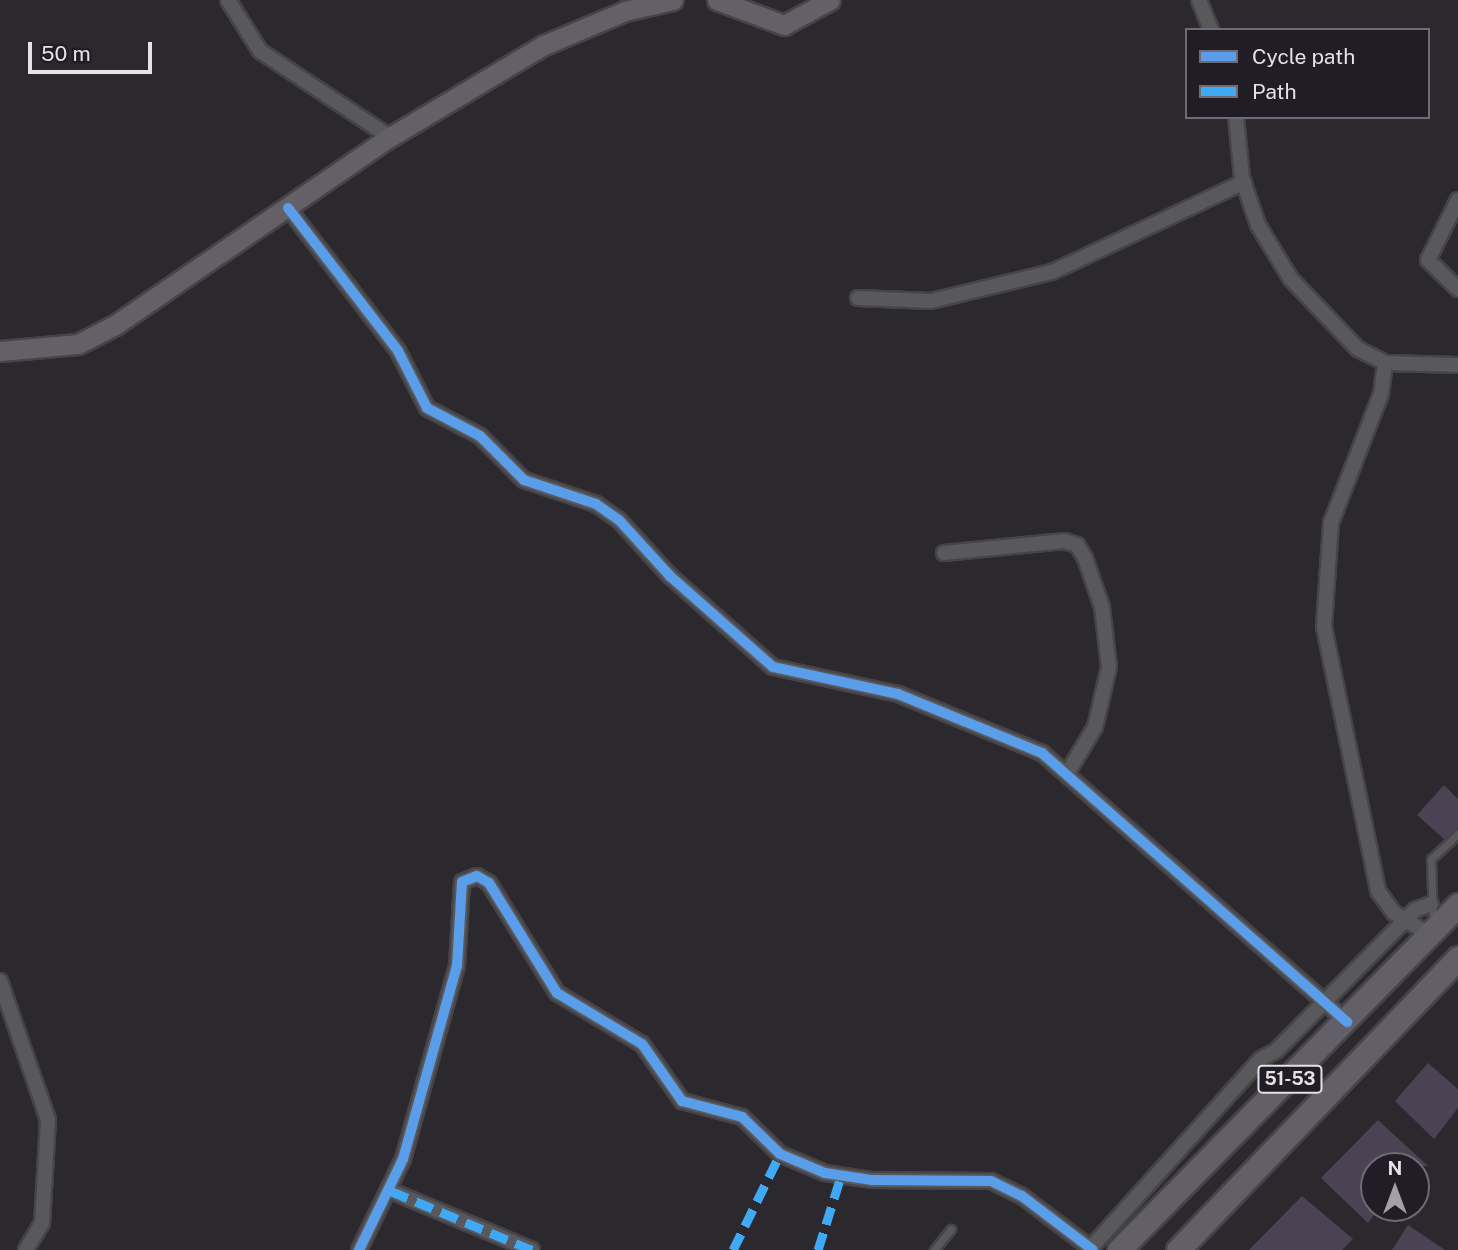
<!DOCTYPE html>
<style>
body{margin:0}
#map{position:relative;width:1458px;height:1250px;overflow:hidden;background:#2b292e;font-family:"Public Sans",sans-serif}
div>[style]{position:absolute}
.building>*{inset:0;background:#4b4353}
.roads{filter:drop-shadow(2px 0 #464448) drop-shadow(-2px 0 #464448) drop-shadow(0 2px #464448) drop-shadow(0 -2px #464448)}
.lane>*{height:7px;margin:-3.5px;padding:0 3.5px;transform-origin:3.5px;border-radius:3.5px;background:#59585b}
.street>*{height:14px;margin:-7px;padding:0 7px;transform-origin:7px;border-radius:7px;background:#59585b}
.secondary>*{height:19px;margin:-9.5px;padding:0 9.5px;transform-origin:9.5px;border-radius:9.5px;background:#636067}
.primary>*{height:23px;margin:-11.5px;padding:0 11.5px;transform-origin:11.5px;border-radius:11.5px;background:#625f68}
.quiet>*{height:9px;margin-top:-4.5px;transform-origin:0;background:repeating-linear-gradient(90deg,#3fa9f5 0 18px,transparent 0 27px)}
.cycleway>*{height:10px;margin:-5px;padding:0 5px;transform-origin:5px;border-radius:5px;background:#5a9eea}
span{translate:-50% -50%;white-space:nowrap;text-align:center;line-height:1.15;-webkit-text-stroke:7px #211d26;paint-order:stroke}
.shield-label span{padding:2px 5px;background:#211d26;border:2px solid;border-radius:5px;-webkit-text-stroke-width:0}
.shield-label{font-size:18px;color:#e4e1e8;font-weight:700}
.legend{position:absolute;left:1185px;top:28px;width:245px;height:91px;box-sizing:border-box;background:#211d26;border:2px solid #6f6b74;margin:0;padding:9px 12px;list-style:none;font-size:21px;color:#e4e1e8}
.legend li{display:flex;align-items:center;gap:14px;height:35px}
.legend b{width:35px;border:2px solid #6f6b74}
.north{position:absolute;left:1360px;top:1152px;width:70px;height:70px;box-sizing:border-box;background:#211d26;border:2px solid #6f6b74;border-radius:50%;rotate:0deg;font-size:19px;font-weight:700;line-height:28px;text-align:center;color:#e4e1e8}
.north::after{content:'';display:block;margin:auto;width:24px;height:32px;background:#a3a1a7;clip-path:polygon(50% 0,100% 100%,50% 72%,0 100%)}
.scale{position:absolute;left:28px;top:42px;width:124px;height:32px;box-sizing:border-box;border:4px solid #e4e1e8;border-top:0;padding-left:9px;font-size:21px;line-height:24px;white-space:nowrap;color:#e4e1e8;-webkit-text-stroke:5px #211d26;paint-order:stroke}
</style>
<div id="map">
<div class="building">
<i style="clip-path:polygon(1444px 785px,1458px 799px,1458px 828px,1444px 839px,1417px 815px)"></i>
<i style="clip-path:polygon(1428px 1063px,1458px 1089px,1458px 1108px,1434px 1139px,1395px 1101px)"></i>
<i style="clip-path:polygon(1378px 1120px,1428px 1166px,1374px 1166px,1374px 1215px,1368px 1223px,1321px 1178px)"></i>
<i style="clip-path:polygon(1302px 1196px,1353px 1239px,1342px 1250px,1249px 1250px)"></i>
<i style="clip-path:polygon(1408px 1225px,1445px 1250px,1392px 1250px)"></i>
</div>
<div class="roads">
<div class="lane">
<i style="left:1433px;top:923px;width:64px;rotate:-91.8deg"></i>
<i style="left:1431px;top:859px;width:37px;rotate:-43deg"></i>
<i style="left:934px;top:1250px;width:27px;rotate:-51deg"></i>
</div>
<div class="street">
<i style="left:228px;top:0;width:60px;rotate:57.9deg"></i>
<i style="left:260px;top:51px;width:156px;rotate:33.5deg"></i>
<i style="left:1199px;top:0;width:32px;rotate:68deg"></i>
<i style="left:1236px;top:117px;width:61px;rotate:84.4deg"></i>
<i style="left:1242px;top:178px;width:50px;rotate:71.2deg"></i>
<i style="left:1258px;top:225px;width:63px;rotate:58.6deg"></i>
<i style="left:1291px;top:279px;width:97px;rotate:46.3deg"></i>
<i style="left:1358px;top:349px;width:30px;rotate:27deg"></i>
<i style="left:1385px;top:363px;width:73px;rotate:1.6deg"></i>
<i style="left:1458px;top:200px;width:67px;rotate:116.6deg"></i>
<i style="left:1428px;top:260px;width:42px;rotate:44deg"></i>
<i style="left:288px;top:208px;width:180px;rotate:52.4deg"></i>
<i style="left:398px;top:351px;width:64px;rotate:63deg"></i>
<i style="left:427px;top:408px;width:60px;rotate:27.8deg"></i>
<i style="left:480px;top:436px;width:62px;rotate:45deg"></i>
<i style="left:524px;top:480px;width:76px;rotate:18.4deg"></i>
<i style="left:596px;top:504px;width:28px;rotate:35deg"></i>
<i style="left:619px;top:520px;width:76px;rotate:47.7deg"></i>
<i style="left:670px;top:576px;width:137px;rotate:41.5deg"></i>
<i style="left:773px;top:667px;width:128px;rotate:12.2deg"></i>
<i style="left:898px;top:694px;width:156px;rotate:22.3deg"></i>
<i style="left:1042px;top:753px;width:407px;rotate:41.4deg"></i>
<i style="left:858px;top:298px;width:73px;rotate:2.4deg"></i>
<i style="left:931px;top:301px;width:124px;rotate:-13.5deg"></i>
<i style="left:1052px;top:272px;width:212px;rotate:-25.1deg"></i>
<i style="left:1385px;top:363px;width:31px;rotate:97deg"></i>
<i style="left:1381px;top:394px;width:138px;rotate:111.2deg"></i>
<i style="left:1331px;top:523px;width:104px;rotate:93.9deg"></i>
<i style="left:1324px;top:627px;width:269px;rotate:78.4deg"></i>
<i style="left:1378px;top:891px;width:27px;rotate:54deg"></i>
<i style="left:1394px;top:913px;width:42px;rotate:31.4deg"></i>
<i style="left:944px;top:553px;width:121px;rotate:-5.7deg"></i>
<i style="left:1064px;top:541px;width:14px;rotate:17deg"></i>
<i style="left:1077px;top:545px;width:15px;rotate:58deg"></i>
<i style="left:1085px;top:558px;width:52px;rotate:70.9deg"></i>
<i style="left:1102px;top:607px;width:60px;rotate:83.3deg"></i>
<i style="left:1109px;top:667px;width:62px;rotate:103.1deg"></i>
<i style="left:1095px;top:727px;width:52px;rotate:121deg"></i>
<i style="left:0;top:981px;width:147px;rotate:70.9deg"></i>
<i style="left:48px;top:1120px;width:103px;rotate:93.3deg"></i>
<i style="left:42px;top:1223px;width:31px;rotate:121deg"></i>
<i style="left:391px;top:1191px;width:153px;rotate:22.7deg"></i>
<i style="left:359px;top:1250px;width:101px;rotate:-64.2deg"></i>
<i style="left:403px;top:1159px;width:200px;rotate:-74.4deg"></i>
<i style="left:457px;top:966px;width:84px;rotate:-86.6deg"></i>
<i style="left:462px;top:882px;width:16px;rotate:-22deg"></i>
<i style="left:477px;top:876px;width:14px;rotate:30deg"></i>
<i style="left:489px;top:883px;width:129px;rotate:58.3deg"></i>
<i style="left:557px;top:993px;width:99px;rotate:31deg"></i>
<i style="left:642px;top:1044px;width:70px;rotate:54.9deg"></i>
<i style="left:682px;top:1101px;width:62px;rotate:14.9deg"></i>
<i style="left:742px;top:1117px;width:53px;rotate:44.2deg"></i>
<i style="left:780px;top:1154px;width:49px;rotate:22.9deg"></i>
<i style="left:825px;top:1173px;width:48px;rotate:8.5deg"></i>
<i style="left:872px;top:1180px;width:119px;rotate:0.5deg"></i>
<i style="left:991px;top:1181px;width:34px;rotate:26deg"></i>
<i style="left:1022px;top:1196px;width:89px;rotate:37.3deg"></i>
<i style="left:1089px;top:1250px;width:257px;rotate:-48deg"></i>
<i style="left:1261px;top:1059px;width:18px;rotate:-29deg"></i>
<i style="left:1277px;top:1050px;width:197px;rotate:-45.4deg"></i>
<i style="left:1415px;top:910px;width:17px;rotate:-21deg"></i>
</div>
<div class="secondary">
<i style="left:717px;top:0;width:72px;rotate:20.5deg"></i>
<i style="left:784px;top:25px;width:52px;rotate:-28.5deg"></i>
<i style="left:0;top:351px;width:78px;rotate:-5.1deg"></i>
<i style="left:78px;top:344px;width:42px;rotate:-27.2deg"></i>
<i style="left:115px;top:325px;width:333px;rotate:-34.4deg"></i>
<i style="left:390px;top:137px;width:179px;rotate:-30.9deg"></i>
<i style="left:544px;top:45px;width:88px;rotate:-22.8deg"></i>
<i style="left:625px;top:11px;width:49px;rotate:-12.9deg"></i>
</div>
<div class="primary">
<i style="left:1119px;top:1250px;width:484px;rotate:-45.5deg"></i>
<i style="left:1178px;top:1250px;width:405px;rotate:-46.2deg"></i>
</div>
</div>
<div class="quiet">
<i style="left:391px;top:1191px;width:153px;rotate:22.7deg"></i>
<i style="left:733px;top:1250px;width:107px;rotate:-63.9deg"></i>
<i style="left:818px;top:1250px;width:77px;rotate:-72.7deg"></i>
</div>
<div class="cycleway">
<i style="left:288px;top:208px;width:180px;rotate:52.4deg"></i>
<i style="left:398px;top:351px;width:64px;rotate:63deg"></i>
<i style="left:427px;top:408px;width:60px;rotate:27.8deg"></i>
<i style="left:480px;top:436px;width:62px;rotate:45deg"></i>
<i style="left:524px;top:480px;width:76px;rotate:18.4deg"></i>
<i style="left:596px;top:504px;width:28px;rotate:35deg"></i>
<i style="left:619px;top:520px;width:76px;rotate:47.7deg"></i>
<i style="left:670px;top:576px;width:137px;rotate:41.5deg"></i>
<i style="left:773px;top:667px;width:128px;rotate:12.2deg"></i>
<i style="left:898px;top:694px;width:156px;rotate:22.3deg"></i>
<i style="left:1042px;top:753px;width:407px;rotate:41.4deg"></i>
<i style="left:359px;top:1250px;width:101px;rotate:-64.2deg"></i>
<i style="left:403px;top:1159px;width:200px;rotate:-74.4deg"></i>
<i style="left:457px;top:966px;width:84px;rotate:-86.6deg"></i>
<i style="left:462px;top:882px;width:16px;rotate:-22deg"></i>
<i style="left:477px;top:876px;width:14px;rotate:30deg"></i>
<i style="left:489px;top:883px;width:129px;rotate:58.3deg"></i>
<i style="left:557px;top:993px;width:99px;rotate:31deg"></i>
<i style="left:642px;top:1044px;width:70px;rotate:54.9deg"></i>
<i style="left:682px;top:1101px;width:62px;rotate:14.9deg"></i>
<i style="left:742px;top:1117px;width:53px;rotate:44.2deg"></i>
<i style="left:780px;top:1154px;width:49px;rotate:22.9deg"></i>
<i style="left:825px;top:1173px;width:48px;rotate:8.5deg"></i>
<i style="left:872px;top:1180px;width:119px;rotate:0.5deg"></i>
<i style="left:991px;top:1181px;width:34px;rotate:26deg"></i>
<i style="left:1022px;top:1196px;width:89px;rotate:37.3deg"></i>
</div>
<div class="shield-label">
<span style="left:1290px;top:1079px">51-53</span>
</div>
<ul class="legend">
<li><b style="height:9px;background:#5a9eea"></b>Cycle path</li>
<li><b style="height:9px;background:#3fa9f5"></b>Path</li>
</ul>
<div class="north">N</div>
<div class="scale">50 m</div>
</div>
